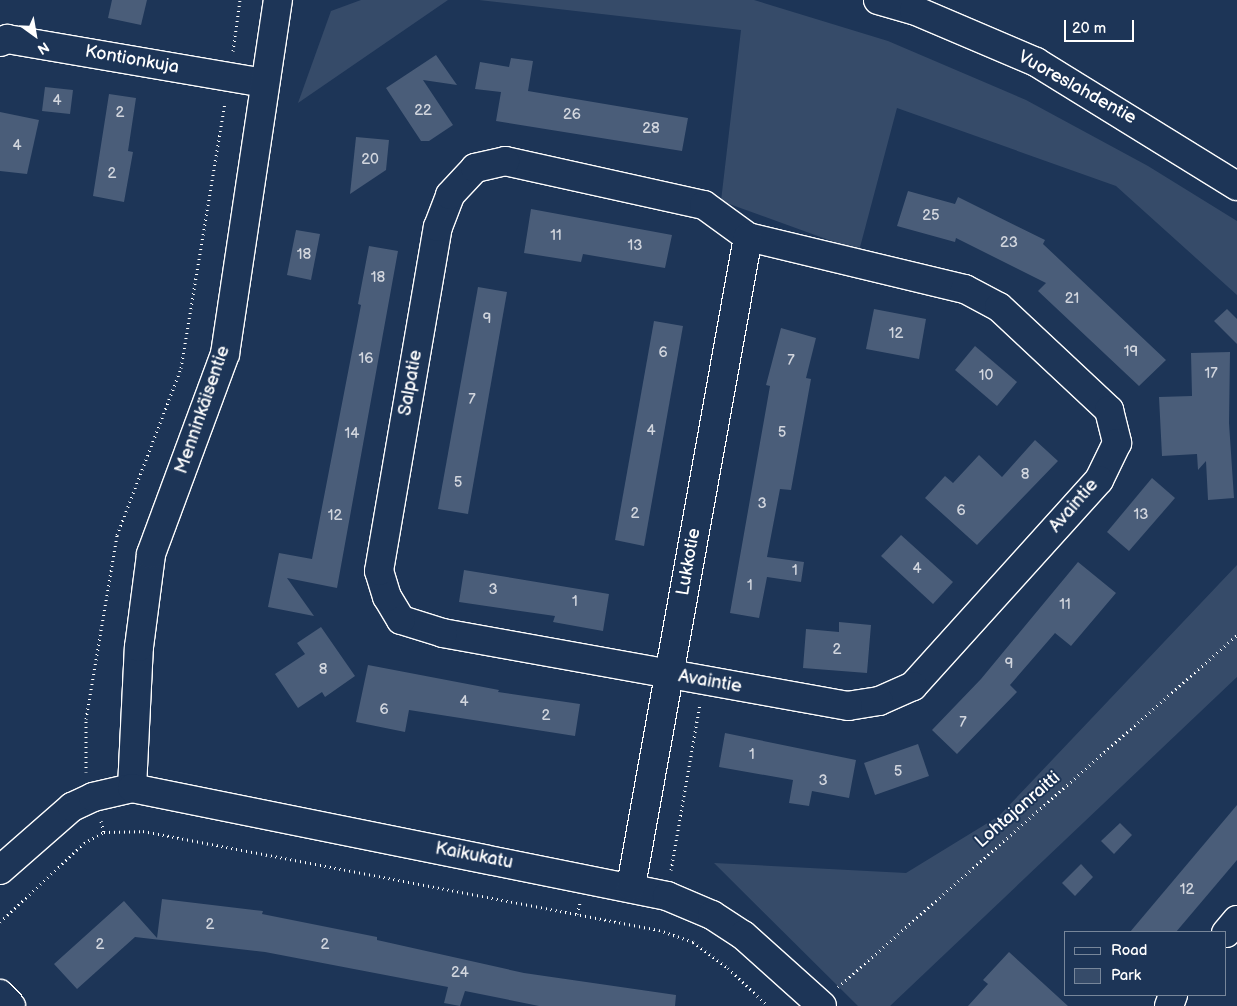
<!DOCTYPE html>
<meta charset="utf-8">
<style>
body{margin:0}
#map{position:relative;width:1237px;height:1006px;overflow:hidden;background:#1d3557;font-family:"Balsamiq Sans",sans-serif}
div>[style]{position:absolute}
.green>*{inset:0;background:#364b69}
.building>*{inset:0;background:#4a5d79}
.path>*{height:3px;margin-top:-1.5px;transform-origin:0;background:repeating-linear-gradient(90deg,#fff 0 1px,transparent 0 5px)}
.roads{filter:drop-shadow(1px 0 #fff) drop-shadow(-1px 0 #fff) drop-shadow(0 1px #fff) drop-shadow(0 -1px #fff)}
.minor>*{height:28px;margin:-14px;padding:0 14px;transform-origin:14px;border-radius:14px;background:#1d3557}
span{translate:-50% -50%;white-space:nowrap;text-align:center;line-height:1.15;-webkit-text-stroke:4px #1d3557;paint-order:stroke}
.number-label{font-size:15px;color:#d2d6de}
.number-label span{-webkit-text-stroke-width:0}
.street-label{font-size:18px;color:#fff}
.legend{position:absolute;left:1064px;top:931px;width:162px;height:65px;box-sizing:border-box;background:#1d3557;border:1px solid #77869a;margin:0;padding:6px 9px;list-style:none;font-size:15px;color:#fff}
.legend li{display:flex;align-items:center;gap:10px;height:25px}
.legend b{width:25px;border:1px solid #77869a}
.north{position:absolute;left:10px;top:10px;width:50px;height:50px;-webkit-text-stroke:4px #1d3557;paint-order:stroke;rotate:148deg;font-size:14px;font-weight:700;line-height:20px;text-align:center;color:#fff}
.north::after{content:'';display:block;margin:auto;width:18px;height:22px;background:#fff;clip-path:polygon(50% 0,100% 100%,50% 72%,0 100%)}
.scale{position:absolute;left:1064px;top:20px;width:70px;height:22px;box-sizing:border-box;border:2px solid #fff;border-top:0;padding-left:6px;font-size:15px;line-height:18px;white-space:nowrap;color:#fff;-webkit-text-stroke:4px #1d3557;paint-order:stroke}
</style>
<div id="map">
<div class="green">
<i style="clip-path:polygon(361px 0,448px 0,298px 103px,331px 11px)"></i>
<i style="clip-path:polygon(479px 0,754px 0,888px 41px,1026px 100px,1148px 166px,1237px 221px,1237px 295px,1116px 186px,897px 108px,859px 251px,721px 201px,741px 30px)"></i>
<i style="clip-path:polygon(1237px 565px,1237px 677px,890px 1006px,858px 1006px,714px 863px,906px 873px,999px 816px)"></i>
</div>
<div class="building">
<i style="clip-path:polygon(112px 0,147px 0,141px 25px,108px 18px)"></i>
<i style="clip-path:polygon(436px 55px,457px 85px,423px 80px,453px 125px,429px 141px,421px 141px,386px 88px)"></i>
<i style="clip-path:polygon(511px 58px,533px 61px,528px 91px,688px 118px,682px 151px,496px 121px,501px 92px,475px 89px,480px 62px,509px 67px)"></i>
<i style="clip-path:polygon(45px 87px,73px 90px,70px 114px,42px 111px)"></i>
<i style="clip-path:polygon(109px 94px,136px 98px,128px 151px,133px 152px,124px 202px,93px 196px)"></i>
<i style="clip-path:polygon(0 112px,39px 120px,27px 174px,0 171px)"></i>
<i style="clip-path:polygon(356px 137px,389px 140px,386px 170px,350px 194px)"></i>
<i style="clip-path:polygon(908px 191px,955px 204px,958px 197px,1045px 240px,1043px 244px,1166px 360px,1139px 386px,1038px 291px,1046px 283px,956px 238px,955px 242px,897px 226px)"></i>
<i style="clip-path:polygon(531px 209px,672px 235px,665px 268px,583px 254px,581px 262px,524px 253px)"></i>
<i style="clip-path:polygon(296px 230px,320px 234px,311px 280px,287px 275px)"></i>
<i style="clip-path:polygon(369px 246px,398px 251px,337px 588px,287px 578px,314px 616px,268px 607px,279px 553px,312px 559px,361px 305px,358px 304px)"></i>
<i style="clip-path:polygon(478px 287px,507px 292px,468px 514px,438px 509px)"></i>
<i style="clip-path:polygon(874px 309px,926px 319px,919px 359px,866px 349px)"></i>
<i style="clip-path:polygon(1227px 309px,1237px 319px,1237px 344px,1214px 321px)"></i>
<i style="clip-path:polygon(654px 321px,683px 326px,644px 546px,615px 540px)"></i>
<i style="clip-path:polygon(781px 328px,816px 338px,806px 378px,811px 379px,791px 490px,780px 489px,767px 557px,804px 562px,801px 582px,767px 577px,759px 618px,730px 613px,770px 386px,766px 385px)"></i>
<i style="clip-path:polygon(975px 346px,1017px 382px,997px 406px,955px 370px)"></i>
<i style="clip-path:polygon(1230px 352px,1229px 423px,1234px 498px,1208px 500px,1206px 461px,1198px 470px,1197px 454px,1162px 456px,1159px 397px,1192px 396px,1191px 353px)"></i>
<i style="clip-path:polygon(1035px 440px,1058px 461px,977px 545px,925px 498px,945px 476px,953px 483px,979px 455px,1002px 477px)"></i>
<i style="clip-path:polygon(1152px 478px,1175px 498px,1129px 551px,1107px 532px)"></i>
<i style="clip-path:polygon(901px 535px,953px 582px,933px 604px,881px 556px)"></i>
<i style="clip-path:polygon(1078px 562px,1116px 593px,1071px 646px,1055px 633px,1010px 685px,1017px 692px,957px 754px,932px 730px,981px 679px)"></i>
<i style="clip-path:polygon(464px 570px,609px 594px,603px 631px,553px 622px,555px 616px,459px 602px)"></i>
<i style="clip-path:polygon(839px 622px,871px 625px,867px 673px,803px 668px,806px 629px,839px 632px)"></i>
<i style="clip-path:polygon(321px 627px,355px 676px,325px 697px,322px 692px,298px 708px,275px 674px,305px 654px,297px 643px)"></i>
<i style="clip-path:polygon(368px 665px,499px 690px,498px 692px,580px 704px,575px 736px,409px 710px,405px 732px,356px 722px)"></i>
<i style="clip-path:polygon(725px 733px,856px 760px,849px 798px,812px 791px,809px 806px,789px 803px,793px 780px,719px 767px)"></i>
<i style="clip-path:polygon(918px 744px,929px 776px,875px 795px,864px 763px)"></i>
<i style="clip-path:polygon(1237px 805px,1237px 860px,1176px 932px,1130px 932px)"></i>
<i style="clip-path:polygon(1120px 823px,1132px 835px,1114px 854px,1101px 841px)"></i>
<i style="clip-path:polygon(1081px 864px,1093px 877px,1075px 896px,1062px 883px)"></i>
<i style="clip-path:polygon(162px 899px,263px 911px,262px 914px,377px 937px,377px 940px,524px 973px,676px 995px,675px 1006px,539px 1006px,465px 991px,460px 1006px,444px 1003px,448px 987px,265px 952px,135px 937px,77px 989px,54px 964px,124px 901px,157px 938px)"></i>
<i style="clip-path:polygon(1009px 952px,1068px 1006px,968px 1006px,988px 984px,983px 980px)"></i>
</div>
<div class="path">
<i style="left:233px;top:51px;width:51px;rotate:-82.2deg"></i>
<i style="left:86px;top:772px;width:53px;rotate:-90deg"></i>
<i style="left:86px;top:719px;width:187px;rotate:-80.4deg"></i>
<i style="left:117px;top:535px;width:179px;rotate:-69deg"></i>
<i style="left:181px;top:368px;width:270px;rotate:-80.6deg"></i>
<i style="left:101px;top:821px;width:11px;rotate:75deg"></i>
<i style="left:671px;top:870px;width:169px;rotate:-80.1deg"></i>
<i style="left:577px;top:914px;width:11px;rotate:-75deg"></i>
<i style="left:0;top:922px;width:115px;rotate:-43.2deg"></i>
<i style="left:84px;top:843px;width:23px;rotate:-29deg"></i>
<i style="left:104px;top:832px;width:39px;rotate:-1deg"></i>
<i style="left:143px;top:831px;width:525px;rotate:10.86deg"></i>
<i style="left:659px;top:930px;width:36px;rotate:19deg"></i>
<i style="left:693px;top:942px;width:44px;rotate:36.6deg"></i>
<i style="left:728px;top:968px;width:55px;rotate:43.5deg"></i>
<i style="left:838px;top:987px;width:532px;rotate:-41.42deg"></i>
</div>
<div class="roads">
<div class="minor">
<i style="left:878px;top:0;width:37px;rotate:16deg"></i>
<i style="left:914px;top:10px;width:133px;rotate:23.1deg"></i>
<i style="left:1036px;top:62px;width:236px;rotate:31.7deg"></i>
<i style="left:0;top:42px;width:8px;rotate:-23deg"></i>
<i style="left:7px;top:39px;width:261px;rotate:9.7deg"></i>
<i style="left:505px;top:161px;width:204px;rotate:12.5deg"></i>
<i style="left:704px;top:205px;width:54px;rotate:36deg"></i>
<i style="left:748px;top:237px;width:223px;rotate:13.5deg"></i>
<i style="left:965px;top:289px;width:38px;rotate:28deg"></i>
<i style="left:999px;top:307px;width:151px;rotate:43.1deg"></i>
<i style="left:1109px;top:410px;width:34px;rotate:76deg"></i>
<i style="left:1117px;top:443px;width:41px;rotate:115.9deg"></i>
<i style="left:1099px;top:480px;width:278px;rotate:132.1deg"></i>
<i style="left:913px;top:686px;width:37px;rotate:156deg"></i>
<i style="left:879px;top:701px;width:31px;rotate:171deg"></i>
<i style="left:848px;top:706px;width:412px;rotate:-169.8deg"></i>
<i style="left:443px;top:633px;width:44px;rotate:-162.8deg"></i>
<i style="left:401px;top:620px;width:27px;rotate:-121deg"></i>
<i style="left:387px;top:597px;width:27px;rotate:-107deg"></i>
<i style="left:379px;top:571px;width:349px;rotate:-80.3deg"></i>
<i style="left:438px;top:227px;width:34px;rotate:-69deg"></i>
<i style="left:450px;top:195px;width:37px;rotate:-47deg"></i>
<i style="left:475px;top:168px;width:31px;rotate:-13deg"></i>
<i style="left:132px;top:788px;width:141px;rotate:-87.2deg"></i>
<i style="left:139px;top:647px;width:94px;rotate:-82.6deg"></i>
<i style="left:151px;top:554px;width:213px;rotate:-69.7deg"></i>
<i style="left:225px;top:354px;width:358px;rotate:-81.5deg"></i>
<i style="left:0;top:870px;width:96px;rotate:-41.2deg"></i>
<i style="left:72px;top:807px;width:23px;rotate:-25deg"></i>
<i style="left:93px;top:797px;width:40px;rotate:-13deg"></i>
<i style="left:132px;top:788px;width:546px;rotate:11.41deg"></i>
<i style="left:667px;top:896px;width:49px;rotate:22.9deg"></i>
<i style="left:712px;top:915px;width:37px;rotate:33deg"></i>
<i style="left:743px;top:935px;width:106px;rotate:41.9deg"></i>
<i style="left:631px;top:886px;width:659px;rotate:-79.78deg"></i>
<i style="left:1226px;top:933px;width:17px;rotate:-50deg"></i>
<i style="left:0;top:994px;width:16px;rotate:47deg"></i>
<i style="left:1169px;top:1006px;width:12px;rotate:-70deg"></i>
</div>
</div>
<div class="number-label">
<span style="left:57px;top:101px">4</span>
<span style="left:423px;top:111px">22</span>
<span style="left:120px;top:113px">2</span>
<span style="left:572px;top:115px">26</span>
<span style="left:651px;top:129px">28</span>
<span style="left:17px;top:146px">4</span>
<span style="left:370px;top:160px">20</span>
<span style="left:112px;top:174px">2</span>
<span style="left:931px;top:216px">25</span>
<span style="left:556px;top:236px">11</span>
<span style="left:1009px;top:243px">23</span>
<span style="left:635px;top:246px">13</span>
<span style="left:304px;top:255px">18</span>
<span style="left:378px;top:278px">18</span>
<span style="left:1072px;top:299px">21</span>
<span style="left:487px;top:319px">9</span>
<span style="left:896px;top:334px">12</span>
<span style="left:1131px;top:352px">19</span>
<span style="left:663px;top:353px">6</span>
<span style="left:366px;top:359px">16</span>
<span style="left:791px;top:361px">7</span>
<span style="left:1211px;top:374px">17</span>
<span style="left:986px;top:376px">10</span>
<span style="left:472px;top:400px">7</span>
<span style="left:651px;top:431px">4</span>
<span style="left:782px;top:433px">5</span>
<span style="left:352px;top:434px">14</span>
<span style="left:1025px;top:475px">8</span>
<span style="left:458px;top:483px">5</span>
<span style="left:762px;top:504px">3</span>
<span style="left:961px;top:511px">6</span>
<span style="left:635px;top:514px">2</span>
<span style="left:1141px;top:515px">13</span>
<span style="left:335px;top:516px">12</span>
<span style="left:917px;top:569px">4</span>
<span style="left:795px;top:571px">1</span>
<span style="left:750px;top:586px">1</span>
<span style="left:493px;top:590px">3</span>
<span style="left:575px;top:602px">1</span>
<span style="left:1065px;top:605px">11</span>
<span style="left:837px;top:650px">2</span>
<span style="left:1009px;top:664px">9</span>
<span style="left:323px;top:670px">8</span>
<span style="left:464px;top:702px">4</span>
<span style="left:384px;top:710px">6</span>
<span style="left:546px;top:716px">2</span>
<span style="left:963px;top:723px">7</span>
<span style="left:752px;top:755px">1</span>
<span style="left:898px;top:772px">5</span>
<span style="left:823px;top:781px">3</span>
<span style="left:1187px;top:890px">12</span>
<span style="left:210px;top:925px">2</span>
<span style="left:100px;top:945px">2</span>
<span style="left:325px;top:945px">2</span>
<span style="left:460px;top:973px">24</span>
</div>
<div class="street-label">
<span style="left:132px;top:60px;rotate:10deg">Kontionkuja</span>
<span style="left:1077px;top:88px;rotate:29deg">Vuoreslahdentie</span>
<span style="left:411px;top:383px;rotate:-80deg">Salpatie</span>
<span style="left:203px;top:410px;rotate:-71deg">Menninkäisentie</span>
<span style="left:1074px;top:506px;rotate:-49deg">Avaintie</span>
<span style="left:689px;top:562px;rotate:-80deg">Lukkotie</span>
<span style="left:710px;top:682px;rotate:10deg">Avaintie</span>
<span style="left:1018px;top:810px;rotate:-41deg">Lohtajanraitti</span>
<span style="left:474px;top:856px;rotate:11deg">Kaikukatu</span>
</div>
<ul class="legend">
<li><b style="height:6px;background:#1d3557"></b>Road</li>
<li><b style="height:14px;background:#364b69"></b>Park</li>
</ul>
<div class="north">N</div>
<div class="scale">20 m</div>
</div>
